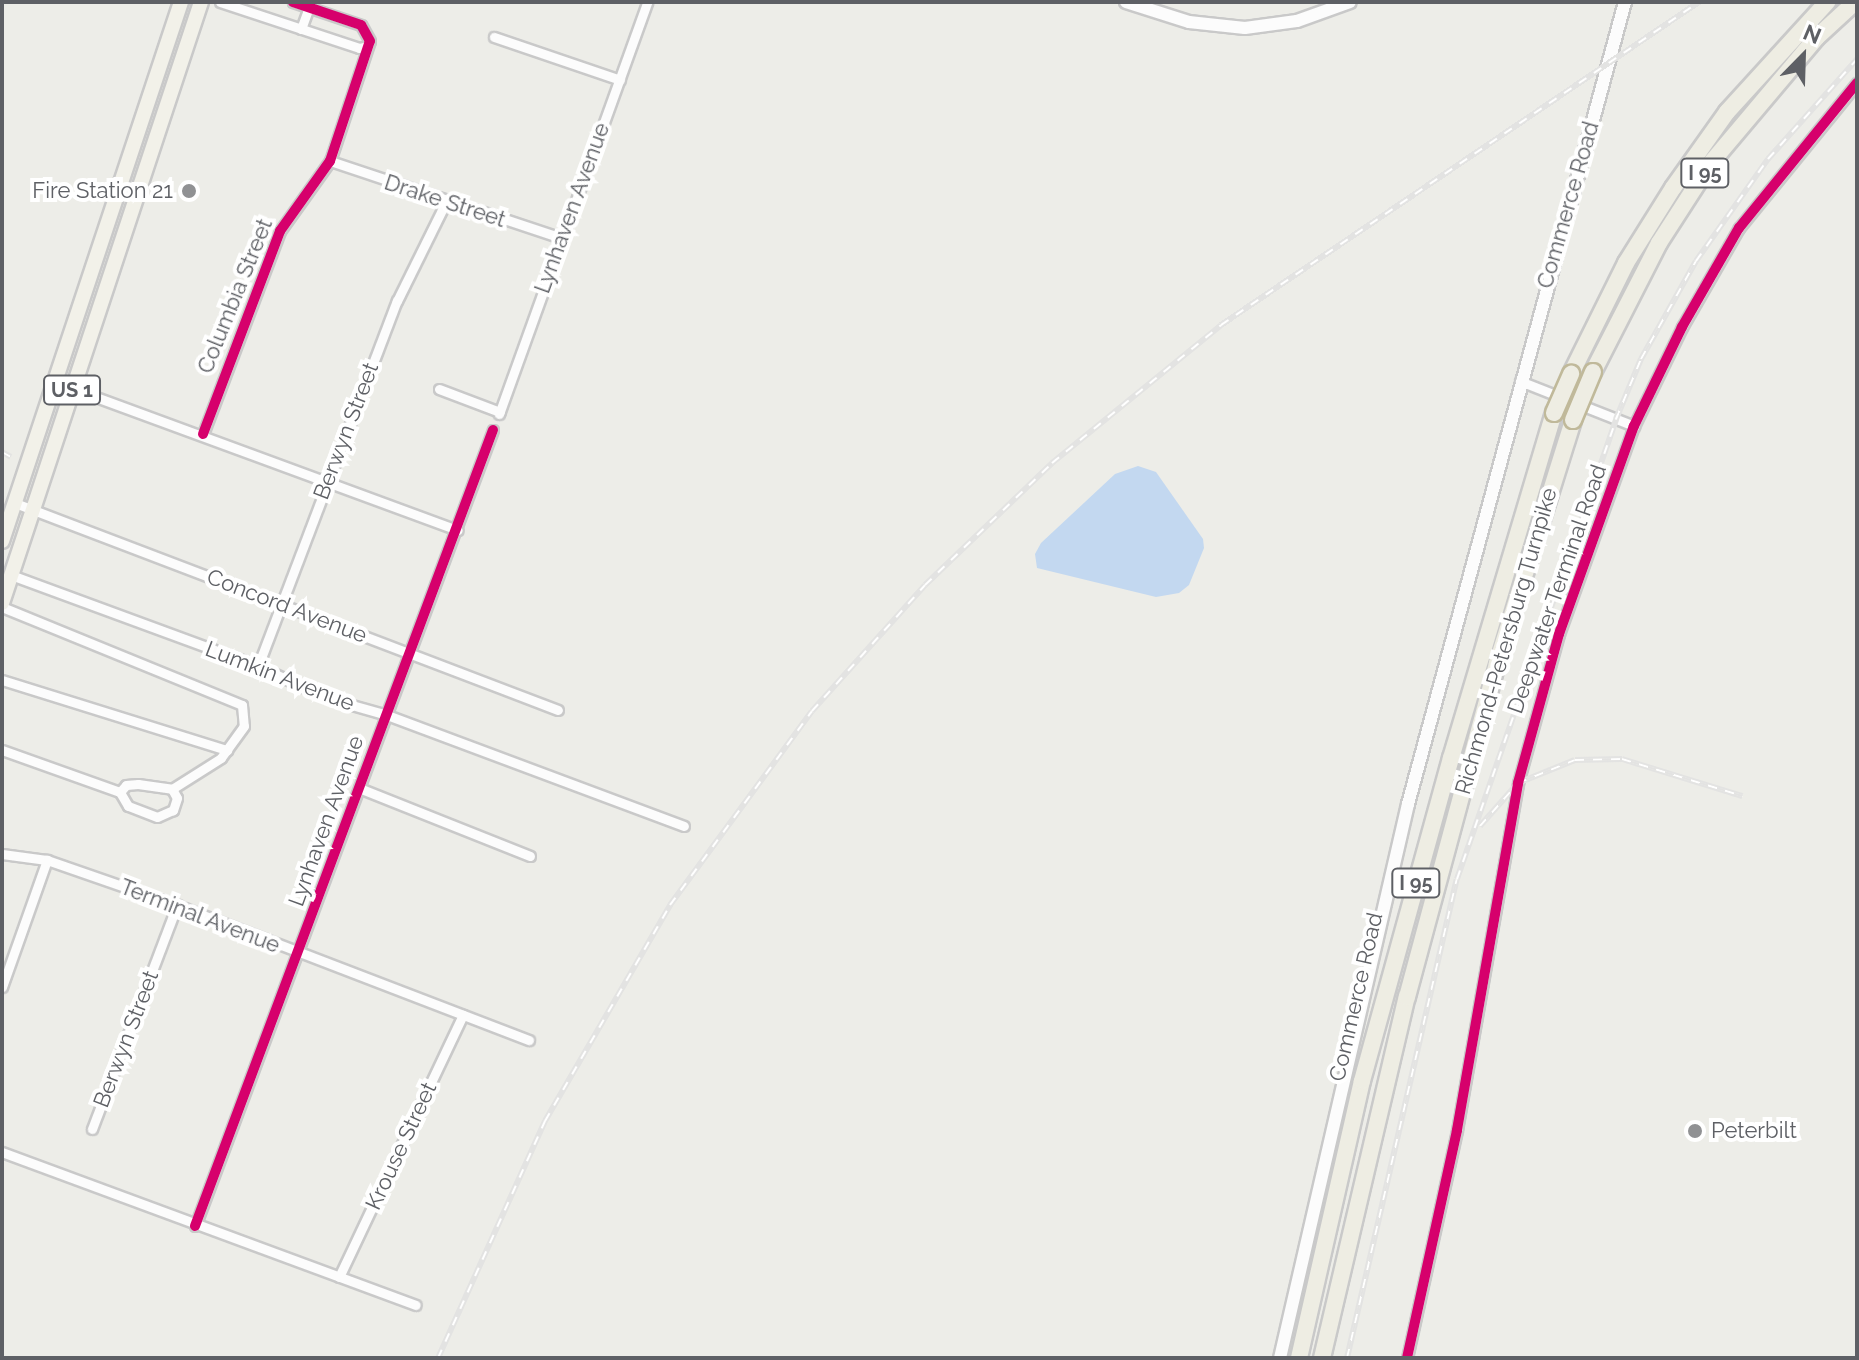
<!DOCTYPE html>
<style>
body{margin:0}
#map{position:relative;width:1859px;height:1360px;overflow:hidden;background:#edede8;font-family:Raleway,sans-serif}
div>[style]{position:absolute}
.water>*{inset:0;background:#c3d8f0}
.roads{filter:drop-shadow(2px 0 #c9c9c9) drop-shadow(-2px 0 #c9c9c9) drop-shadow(0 2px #c9c9c9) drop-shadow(0 -2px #c9c9c9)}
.minor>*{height:9px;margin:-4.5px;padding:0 4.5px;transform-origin:4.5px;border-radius:4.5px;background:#fcfcfc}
.secondary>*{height:12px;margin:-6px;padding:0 6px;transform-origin:6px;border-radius:6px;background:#fcfcfc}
.primary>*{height:14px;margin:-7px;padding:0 7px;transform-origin:7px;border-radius:7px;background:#f2f1e9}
.motorway>*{height:16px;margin:-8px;padding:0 8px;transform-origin:8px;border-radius:8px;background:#eeede3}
.rail>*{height:6px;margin-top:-3px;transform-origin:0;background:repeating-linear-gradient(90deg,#fff 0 9px,#e3e3e2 0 18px);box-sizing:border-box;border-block:2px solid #e3e3e2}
.bridges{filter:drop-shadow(2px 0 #c0b99a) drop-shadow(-2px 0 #c0b99a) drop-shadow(0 2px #c0b99a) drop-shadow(0 -2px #c0b99a)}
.motorway-bridge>*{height:16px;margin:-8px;padding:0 8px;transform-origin:8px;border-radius:8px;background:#eeede3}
.cycleway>*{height:10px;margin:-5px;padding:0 5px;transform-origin:5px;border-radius:5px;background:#d6006c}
.dots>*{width:22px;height:22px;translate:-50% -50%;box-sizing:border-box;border:4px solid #fff;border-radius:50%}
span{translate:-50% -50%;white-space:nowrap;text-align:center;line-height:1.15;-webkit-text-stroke:8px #fff;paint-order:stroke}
.shield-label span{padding:2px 6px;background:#fff;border:2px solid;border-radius:6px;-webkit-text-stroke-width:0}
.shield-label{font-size:20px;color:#5e6065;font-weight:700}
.poi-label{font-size:22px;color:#5e6065}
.right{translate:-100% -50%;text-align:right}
.left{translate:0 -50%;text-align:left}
.street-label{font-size:22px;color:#5e6065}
.frame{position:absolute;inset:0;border:4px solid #5e6065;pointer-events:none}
.north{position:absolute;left:1763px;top:16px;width:80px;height:80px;-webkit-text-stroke:6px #fff;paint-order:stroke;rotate:23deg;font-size:22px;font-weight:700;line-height:32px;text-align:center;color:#5e6065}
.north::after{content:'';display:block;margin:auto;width:28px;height:36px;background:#5e6065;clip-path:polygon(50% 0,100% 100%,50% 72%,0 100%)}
</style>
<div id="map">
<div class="water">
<i style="clip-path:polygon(1138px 466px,1156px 472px,1203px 539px,1204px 548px,1189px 585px,1179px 593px,1156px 597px,1037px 568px,1035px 554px,1041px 543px,1115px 474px)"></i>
</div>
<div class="roads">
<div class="minor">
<i style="left:220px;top:2px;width:146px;rotate:18.3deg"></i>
<i style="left:359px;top:48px;width:8px;rotate:-14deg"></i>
<i style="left:301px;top:29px;width:29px;rotate:-70deg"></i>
<i style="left:494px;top:37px;width:133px;rotate:18.8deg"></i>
<i style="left:330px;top:161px;width:243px;rotate:18.4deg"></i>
<i style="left:1520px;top:381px;width:123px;rotate:21.5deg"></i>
<i style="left:55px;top:382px;width:429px;rotate:20.2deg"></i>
<i style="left:439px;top:389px;width:65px;rotate:20.7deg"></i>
<i style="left:499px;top:414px;width:438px;rotate:-70.2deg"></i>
<i style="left:203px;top:434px;width:217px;rotate:-69.2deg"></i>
<i style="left:280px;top:231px;width:86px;rotate:-54.5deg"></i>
<i style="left:330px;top:161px;width:126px;rotate:-71.6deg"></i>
<i style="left:370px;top:41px;width:18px;rotate:-119deg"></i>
<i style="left:361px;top:25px;width:72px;rotate:-161.3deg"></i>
<i style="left:15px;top:503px;width:581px;rotate:20.87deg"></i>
<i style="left:11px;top:575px;width:263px;rotate:20.2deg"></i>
<i style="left:258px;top:666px;width:76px;rotate:24.9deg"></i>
<i style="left:327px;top:698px;width:62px;rotate:15.8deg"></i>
<i style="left:387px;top:715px;width:317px;rotate:20.5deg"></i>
<i style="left:2px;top:607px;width:259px;rotate:22.2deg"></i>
<i style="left:242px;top:705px;width:21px;rotate:85deg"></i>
<i style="left:244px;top:726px;width:39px;rotate:126deg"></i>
<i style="left:221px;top:758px;width:58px;rotate:147.7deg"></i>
<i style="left:258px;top:666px;width:391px;rotate:-69.2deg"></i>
<i style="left:397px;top:301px;width:110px;rotate:-63.7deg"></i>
<i style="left:2px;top:680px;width:236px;rotate:17.3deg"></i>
<i style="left:2px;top:750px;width:125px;rotate:19.6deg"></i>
<i style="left:138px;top:784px;width:34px;rotate:8deg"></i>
<i style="left:172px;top:789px;width:10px;rotate:61deg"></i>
<i style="left:177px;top:798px;width:13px;rotate:108deg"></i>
<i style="left:173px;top:810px;width:17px;rotate:156deg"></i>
<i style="left:157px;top:817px;width:31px;rotate:-159deg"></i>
<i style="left:128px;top:806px;width:16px;rotate:-120deg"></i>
<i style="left:120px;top:792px;width:9px;rotate:-49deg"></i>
<i style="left:126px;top:785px;width:12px;rotate:-5deg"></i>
<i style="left:359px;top:788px;width:184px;rotate:21.7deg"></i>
<i style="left:2px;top:854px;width:45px;rotate:7.6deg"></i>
<i style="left:47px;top:860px;width:138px;rotate:19.1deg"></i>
<i style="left:177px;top:905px;width:377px;rotate:21deg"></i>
<i style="left:2px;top:987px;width:135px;rotate:-70.5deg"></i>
<i style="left:92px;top:1129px;width:240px;rotate:-69.2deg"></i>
<i style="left:2px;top:1152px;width:441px;rotate:20.3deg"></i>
<i style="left:195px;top:1226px;width:850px;rotate:-69.48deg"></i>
<i style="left:339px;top:1277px;width:290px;rotate:-64.7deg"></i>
<i style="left:1407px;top:1358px;width:233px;rotate:-77.6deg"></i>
<i style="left:1457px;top:1130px;width:352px;rotate:-80deg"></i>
<i style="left:1518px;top:783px;width:155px;rotate:-74.6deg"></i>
<i style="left:1559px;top:634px;width:221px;rotate:-70.2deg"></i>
<i style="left:1634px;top:426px;width:110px;rotate:-64.1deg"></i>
<i style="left:1682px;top:327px;width:114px;rotate:-60.1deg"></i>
<i style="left:1739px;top:228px;width:187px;rotate:-50.9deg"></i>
</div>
<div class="secondary">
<i style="left:1126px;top:2px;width:66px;rotate:17.6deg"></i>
<i style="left:1189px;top:22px;width:56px;rotate:6.1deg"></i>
<i style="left:1245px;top:28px;width:52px;rotate:-7.7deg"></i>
<i style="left:1297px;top:21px;width:56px;rotate:-19.7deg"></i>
<i style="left:1280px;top:1358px;width:569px;rotate:-76.99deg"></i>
<i style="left:1408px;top:804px;width:831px;rotate:-74.86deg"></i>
</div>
<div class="primary">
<i style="left:2px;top:541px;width:568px;rotate:-71.63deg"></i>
<i style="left:2px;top:603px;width:633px;rotate:-71.68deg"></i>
</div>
<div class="motorway">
<i style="left:1593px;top:372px;width:145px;rotate:-62.9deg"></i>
<i style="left:1659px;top:243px;width:94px;rotate:-57.2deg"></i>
<i style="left:1710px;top:164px;width:166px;rotate:-49.9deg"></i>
<i style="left:1817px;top:37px;width:52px;rotate:-42.6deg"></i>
<i style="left:1571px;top:374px;width:124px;rotate:-63.6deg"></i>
<i style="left:1626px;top:263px;width:89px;rotate:-57.9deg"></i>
<i style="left:1673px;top:188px;width:93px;rotate:-54.6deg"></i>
<i style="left:1727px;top:112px;width:149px;rotate:-47.7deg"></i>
<i style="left:1299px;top:1358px;width:284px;rotate:-77.2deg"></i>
<i style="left:1362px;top:1081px;width:335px;rotate:-74.6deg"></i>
<i style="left:1451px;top:758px;width:360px;rotate:-73.4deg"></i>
<i style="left:1322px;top:1358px;width:371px;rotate:-76.8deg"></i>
<i style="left:1407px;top:997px;width:346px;rotate:-74.9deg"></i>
<i style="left:1497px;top:663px;width:255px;rotate:-72.6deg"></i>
</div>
</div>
<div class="rail">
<i style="left:2px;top:452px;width:10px;rotate:29deg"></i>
<i style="left:1480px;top:826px;width:57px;rotate:-48.5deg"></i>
<i style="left:1518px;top:783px;width:61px;rotate:-22deg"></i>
<i style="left:1575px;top:760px;width:47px;rotate:-1.2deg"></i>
<i style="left:1622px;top:759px;width:126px;rotate:17.1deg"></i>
<i style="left:438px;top:1358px;width:260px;rotate:-65.7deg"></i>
<i style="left:545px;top:1121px;width:250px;rotate:-59.9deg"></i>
<i style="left:670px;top:905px;width:240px;rotate:-53.8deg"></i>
<i style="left:812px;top:711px;width:169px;rotate:-48.1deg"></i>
<i style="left:925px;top:585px;width:176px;rotate:-43.8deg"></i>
<i style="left:1052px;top:463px;width:218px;rotate:-39.2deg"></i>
<i style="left:1221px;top:325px;width:577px;rotate:-34.05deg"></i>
<i style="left:1347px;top:1358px;width:491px;rotate:-77.1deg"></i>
<i style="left:1457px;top:879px;width:487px;rotate:-70.9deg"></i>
<i style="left:1616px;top:419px;width:65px;rotate:-67.4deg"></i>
<i style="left:1641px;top:359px;width:112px;rotate:-60.7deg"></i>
<i style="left:1696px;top:261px;width:125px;rotate:-54.8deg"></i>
<i style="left:1768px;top:159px;width:134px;rotate:-48.3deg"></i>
</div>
<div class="bridges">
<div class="motorway-bridge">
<i style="left:1554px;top:413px;width:43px;rotate:-66.4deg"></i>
<i style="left:1573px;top:420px;width:52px;rotate:-67.4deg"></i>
</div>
</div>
<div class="cycleway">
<i style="left:203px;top:434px;width:217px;rotate:-69.2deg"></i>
<i style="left:280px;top:231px;width:86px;rotate:-54.5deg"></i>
<i style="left:330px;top:161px;width:126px;rotate:-71.6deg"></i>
<i style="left:370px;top:41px;width:18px;rotate:-119deg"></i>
<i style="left:361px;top:25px;width:72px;rotate:-161.3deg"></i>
<i style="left:195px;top:1226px;width:850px;rotate:-69.48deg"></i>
<i style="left:1407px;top:1358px;width:233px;rotate:-77.6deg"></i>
<i style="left:1457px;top:1130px;width:352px;rotate:-80deg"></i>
<i style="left:1518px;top:783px;width:155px;rotate:-74.6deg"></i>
<i style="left:1559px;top:634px;width:221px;rotate:-70.2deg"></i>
<i style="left:1634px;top:426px;width:110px;rotate:-64.1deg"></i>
<i style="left:1682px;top:327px;width:114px;rotate:-60.1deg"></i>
<i style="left:1739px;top:228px;width:187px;rotate:-50.9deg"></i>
</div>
<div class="dots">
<i style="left:189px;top:191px;background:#909193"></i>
<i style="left:1695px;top:1131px;background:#909193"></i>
</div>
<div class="shield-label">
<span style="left:1705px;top:173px">I 95</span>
<span style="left:72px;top:390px">US 1</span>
<span style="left:1416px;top:883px">I 95</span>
</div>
<div class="poi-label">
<span class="right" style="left:173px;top:191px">Fire Station 21</span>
<span class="left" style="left:1711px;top:1131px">Peterbilt</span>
</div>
<div class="street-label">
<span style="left:445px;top:201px;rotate:18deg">Drake Street</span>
<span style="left:1568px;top:205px;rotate:-74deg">Commerce Road</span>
<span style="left:572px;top:208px;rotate:-70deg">Lynhaven Avenue</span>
<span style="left:235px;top:296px;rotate:-68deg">Columbia Street</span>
<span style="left:346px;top:431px;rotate:-69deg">Berwyn Street</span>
<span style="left:1557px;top:589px;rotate:-71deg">Deepwater Terminal Road</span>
<span style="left:287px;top:606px;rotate:21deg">Concord Avenue</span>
<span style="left:1506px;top:641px;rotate:-74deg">Richmond-Petersburg Turnpike</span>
<span style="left:280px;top:676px;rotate:21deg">Lumkin Avenue</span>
<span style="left:326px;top:821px;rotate:-70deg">Lynhaven Avenue</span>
<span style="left:200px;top:916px;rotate:21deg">Terminal Avenue</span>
<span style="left:1356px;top:997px;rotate:-77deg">Commerce Road</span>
<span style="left:126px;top:1039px;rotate:-69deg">Berwyn Street</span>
<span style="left:401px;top:1146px;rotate:-65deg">Krouse Street</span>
</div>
<div class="frame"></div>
<div class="north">N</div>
</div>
